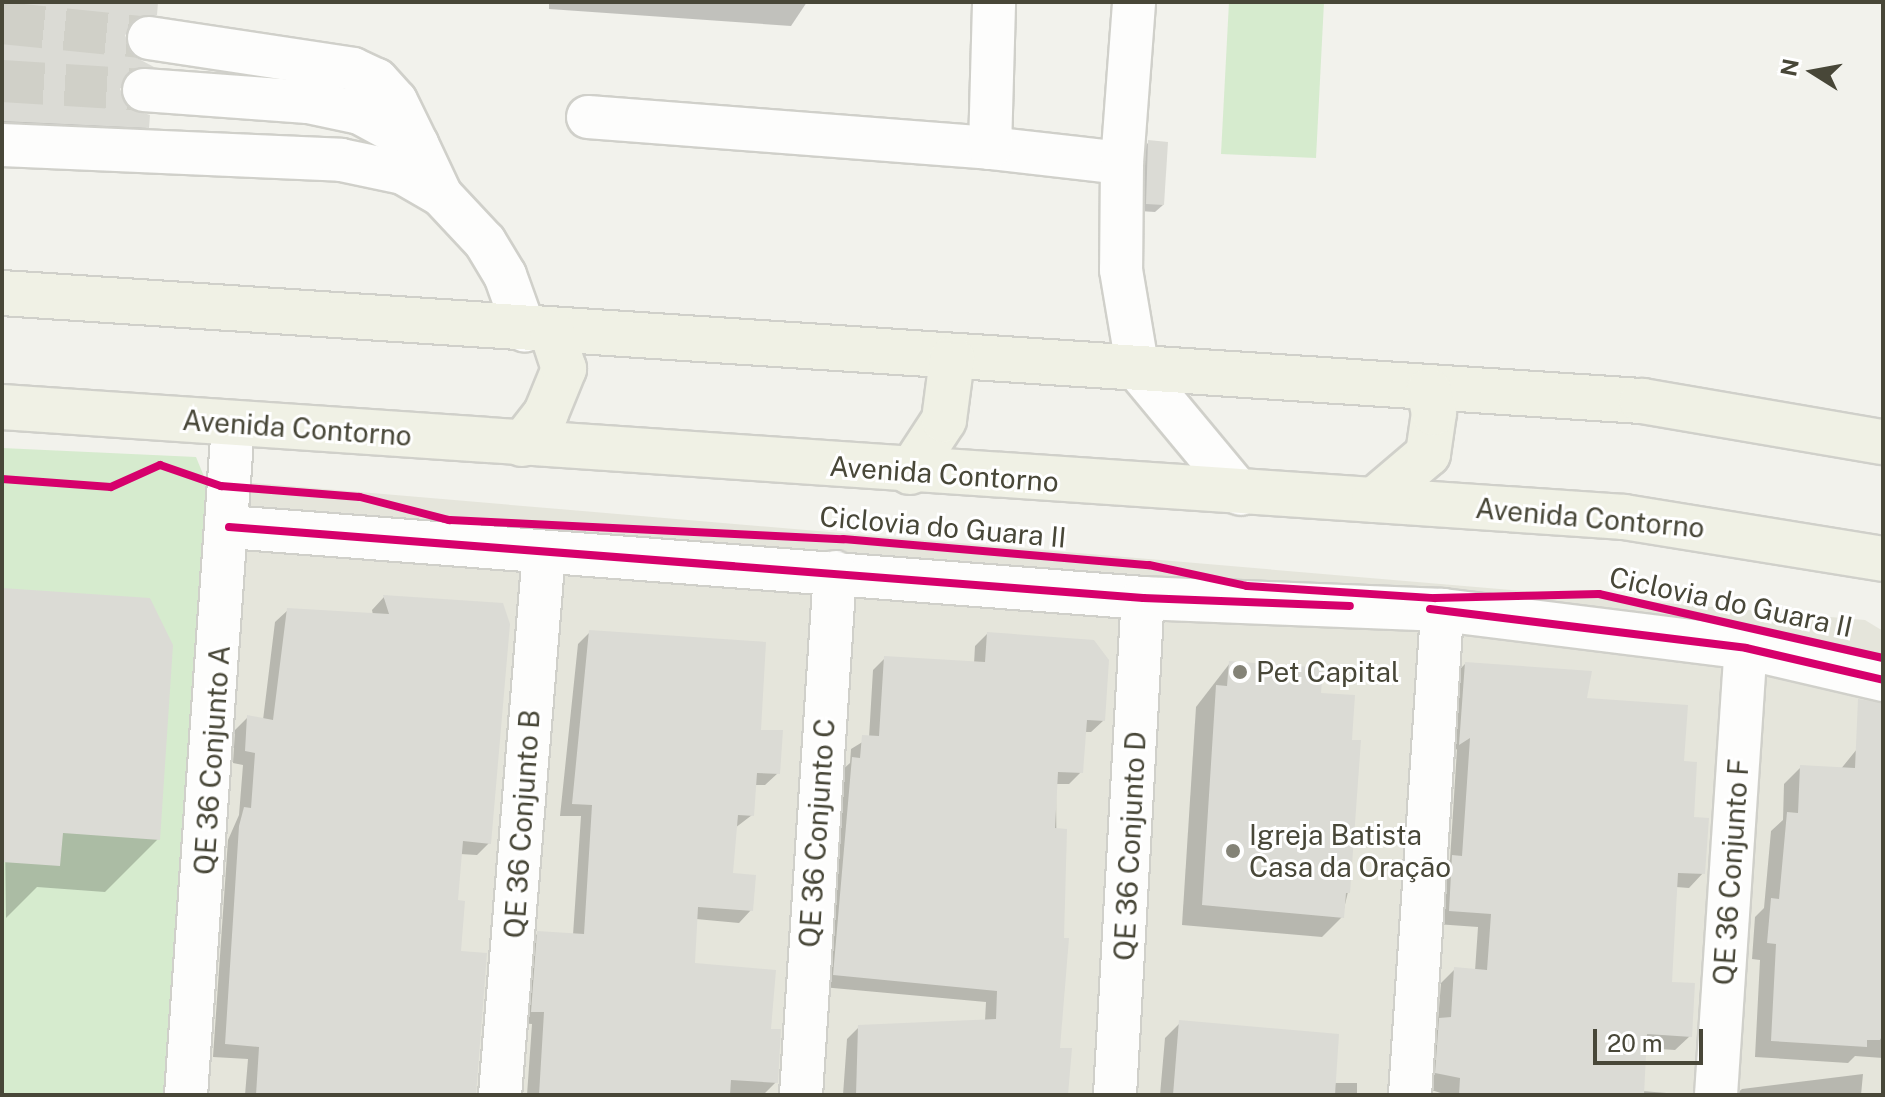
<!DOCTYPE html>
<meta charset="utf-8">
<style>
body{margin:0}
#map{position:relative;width:1885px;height:1097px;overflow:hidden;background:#f2f2ec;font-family:"Public Sans",sans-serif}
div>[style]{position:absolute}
.residential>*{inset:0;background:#e5e5db}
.green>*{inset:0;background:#d6ebce}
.shadow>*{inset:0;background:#0003}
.building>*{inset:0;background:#dbdbd5}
.minor-tunnel>*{height:42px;margin-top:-21px;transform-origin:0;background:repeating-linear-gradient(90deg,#d0d0c8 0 42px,transparent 0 63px)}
.roads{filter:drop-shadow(2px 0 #d0d0ca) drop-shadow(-2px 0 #d0d0ca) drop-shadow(0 2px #d0d0ca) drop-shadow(0 -2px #d0d0ca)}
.minor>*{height:42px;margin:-21px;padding:0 21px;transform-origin:21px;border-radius:21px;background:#fdfdfc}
.major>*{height:44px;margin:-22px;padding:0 22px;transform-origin:22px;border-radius:22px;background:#f0f1e5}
.cycleway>*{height:8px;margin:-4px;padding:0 4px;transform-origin:4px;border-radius:4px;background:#d6006c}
.dots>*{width:22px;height:22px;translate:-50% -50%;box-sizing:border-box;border:4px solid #fff;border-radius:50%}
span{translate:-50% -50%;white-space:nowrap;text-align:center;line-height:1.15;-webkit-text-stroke:6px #fff;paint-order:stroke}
.street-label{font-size:28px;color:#484738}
.poi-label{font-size:28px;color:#484738}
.left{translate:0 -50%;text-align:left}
.frame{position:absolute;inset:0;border:4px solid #484738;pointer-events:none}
.north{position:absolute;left:1773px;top:32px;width:80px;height:80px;-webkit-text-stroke:6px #fff;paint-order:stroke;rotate:281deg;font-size:22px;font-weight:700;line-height:32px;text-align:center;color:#484738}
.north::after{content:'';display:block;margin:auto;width:28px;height:36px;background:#484738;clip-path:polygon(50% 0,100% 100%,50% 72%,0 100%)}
.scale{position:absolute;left:1593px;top:1029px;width:110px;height:36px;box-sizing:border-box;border:4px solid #484738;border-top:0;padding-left:10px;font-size:24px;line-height:28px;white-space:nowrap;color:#484738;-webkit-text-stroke:6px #fff;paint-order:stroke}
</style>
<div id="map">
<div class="residential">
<i style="clip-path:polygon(159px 475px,1865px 620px,1883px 631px,1883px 1095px,97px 1095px)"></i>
</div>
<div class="green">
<i style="clip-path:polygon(1229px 2px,1324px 2px,1316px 158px,1221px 154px)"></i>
<i style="clip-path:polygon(2px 448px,196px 457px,212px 496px,165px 1095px,2px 1095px)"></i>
</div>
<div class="shadow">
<i style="clip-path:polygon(2px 2px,156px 2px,155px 14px,139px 30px,123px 35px,132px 58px,150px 67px,135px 82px,118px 89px,129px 111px,147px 127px,131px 143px,2px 137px)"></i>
<i style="clip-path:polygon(549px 2px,807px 2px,791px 26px,549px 9px)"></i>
<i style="clip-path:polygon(1148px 143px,1163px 205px,1155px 212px,1139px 211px,1141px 150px)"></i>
<i style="clip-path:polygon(2px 590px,158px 839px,105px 892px,37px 887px,6px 918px)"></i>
<i style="clip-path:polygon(384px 597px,489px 843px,477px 855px,460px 854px,456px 902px,474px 1095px,245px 1095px,248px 1059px,213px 1057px,228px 840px,239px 815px,243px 765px,233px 763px,235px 730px,248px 717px,263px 720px,275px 622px,288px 610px,373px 615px,372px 610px)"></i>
<i style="clip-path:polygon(590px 632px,759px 732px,778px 773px,765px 785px,754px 785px,752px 815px,735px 828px,731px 874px,751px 910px,739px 923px,696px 919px,693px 965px,769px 1031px,776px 1082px,763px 1095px,527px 1095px,532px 1024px,519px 1023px,526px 946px,538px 933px,573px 935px,581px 816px,560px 816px,578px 644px)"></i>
<i style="clip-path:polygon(987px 634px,1104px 720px,1091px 732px,1084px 732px,1081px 772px,1069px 784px,1056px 784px,1058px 1049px,1066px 1095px,843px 1095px,847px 1039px,859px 1027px,985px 1021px,986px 1002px,822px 987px,841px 771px,850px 763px,851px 749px,869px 738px,873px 670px,885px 658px,974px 664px,975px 646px)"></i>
<i style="clip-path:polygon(1230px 663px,1319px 695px,1348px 892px,1342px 917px,1322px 937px,1182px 925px,1196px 707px)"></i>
<i style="clip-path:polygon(1465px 664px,1584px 699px,1682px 763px,1703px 873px,1689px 888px,1676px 887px,1670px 984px,1690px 1036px,1675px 1050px,1645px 1048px,1642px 1091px,1691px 1095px,1447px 1095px,1422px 1087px,1426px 1034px,1438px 1021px,1441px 983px,1455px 969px,1475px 971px,1478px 927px,1436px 924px,1438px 871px,1450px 860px,1457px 749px,1446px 757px,1451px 678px)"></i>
<i style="clip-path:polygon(1857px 749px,1883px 751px,1883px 1058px,1855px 1056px,1848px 1063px,1755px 1057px,1760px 960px,1752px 959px,1755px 917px,1764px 908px,1771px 831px,1783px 820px,1784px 784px,1801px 767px,1840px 770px)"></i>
<i style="clip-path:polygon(1180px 1023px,1334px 1083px,1357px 1083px,1357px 1095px,1160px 1095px,1165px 1038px)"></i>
<i style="clip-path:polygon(1863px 1074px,1861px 1095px,1735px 1095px,1742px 1089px)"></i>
</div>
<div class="building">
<i style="clip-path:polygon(2px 2px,158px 2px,157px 15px,140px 16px,125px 35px,133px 56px,154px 67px,133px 69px,120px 89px,130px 109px,150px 115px,149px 128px,2px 121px)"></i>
<i style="clip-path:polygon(1148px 140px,1168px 142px,1164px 205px,1146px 204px)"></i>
<i style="clip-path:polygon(2px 588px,150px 598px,173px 645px,160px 840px,63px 833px,60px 866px,2px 862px)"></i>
<i style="clip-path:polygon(383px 595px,503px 603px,510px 624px,491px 844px,463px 841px,458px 900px,465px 901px,461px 951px,487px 953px,476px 1095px,256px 1095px,259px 1047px,225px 1044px,239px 826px,244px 807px,251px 808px,255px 753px,245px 751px,247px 715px,273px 720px,287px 608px,389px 614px)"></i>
<i style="clip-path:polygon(589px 630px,766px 642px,761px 730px,783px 730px,780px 774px,757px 773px,754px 816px,738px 815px,733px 873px,756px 875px,753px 911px,698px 907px,695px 963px,776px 970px,771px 1029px,781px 1029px,778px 1083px,731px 1080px,730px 1095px,539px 1095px,544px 1012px,531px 1012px,537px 931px,584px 934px,592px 805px,572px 804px)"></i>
<i style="clip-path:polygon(987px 632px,1094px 640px,1109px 660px,1105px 721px,1087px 720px,1083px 773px,1058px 772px,1055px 828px,1067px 829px,1064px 938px,1069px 938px,1060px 1048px,1072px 1048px,1068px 1095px,856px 1095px,858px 1025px,996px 1019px,997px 991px,833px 975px,852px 757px,860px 758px,862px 735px,879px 736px,884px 656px,985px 662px)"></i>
<i style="clip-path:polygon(1229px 661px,1323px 668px,1321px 693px,1355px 695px,1352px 740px,1361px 740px,1350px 893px,1346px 893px,1344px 918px,1202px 905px,1216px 685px,1227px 686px)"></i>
<i style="clip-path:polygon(1465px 662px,1592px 671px,1587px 698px,1688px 705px,1684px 761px,1697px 762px,1694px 817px,1709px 818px,1705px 874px,1678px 873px,1672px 982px,1695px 983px,1692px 1037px,1647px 1034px,1644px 1095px,1459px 1095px,1460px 1078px,1435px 1073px,1439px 1018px,1451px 1017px,1454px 967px,1487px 970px,1491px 914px,1449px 911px,1452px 855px,1462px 856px,1470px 738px,1459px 745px)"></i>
<i style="clip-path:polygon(1858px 699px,1883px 703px,1883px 1034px,1880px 1040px,1867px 1040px,1867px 1047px,1771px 1041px,1776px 944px,1767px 943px,1771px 898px,1779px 899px,1787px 812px,1798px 813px,1800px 765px,1855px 768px)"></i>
<i style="clip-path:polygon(1179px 1020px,1339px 1034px,1335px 1095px,1173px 1095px)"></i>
</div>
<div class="minor-tunnel">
<i style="left:2px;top:23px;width:148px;rotate:5.8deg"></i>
<i style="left:2px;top:81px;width:142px;rotate:3.6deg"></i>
</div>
<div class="roads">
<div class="minor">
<i style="left:149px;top:38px;width:206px;rotate:8.6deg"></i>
<i style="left:353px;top:69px;width:26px;rotate:25deg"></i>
<i style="left:377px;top:80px;width:28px;rotate:48deg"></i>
<i style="left:396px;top:101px;width:48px;rotate:64deg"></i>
<i style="left:144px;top:90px;width:164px;rotate:4.2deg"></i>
<i style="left:308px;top:102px;width:53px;rotate:11.9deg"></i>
<i style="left:360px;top:113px;width:65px;rotate:28.5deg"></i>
<i style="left:417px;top:144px;width:56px;rotate:64.8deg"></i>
<i style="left:588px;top:117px;width:403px;rotate:4.4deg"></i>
<i style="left:990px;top:148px;width:133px;rotate:6.5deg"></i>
<i style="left:1122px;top:163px;width:107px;rotate:90.5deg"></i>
<i style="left:1121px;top:270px;width:101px;rotate:80.4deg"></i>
<i style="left:1138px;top:370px;width:161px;rotate:50.3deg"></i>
<i style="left:2px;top:145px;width:339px;rotate:2.5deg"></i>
<i style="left:341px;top:160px;width:63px;rotate:11.8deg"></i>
<i style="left:403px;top:173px;width:44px;rotate:30.1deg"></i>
<i style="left:441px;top:195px;width:64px;rotate:46.9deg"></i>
<i style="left:485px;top:242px;width:39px;rotate:59deg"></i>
<i style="left:505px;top:275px;width:59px;rotate:70.3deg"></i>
<i style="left:990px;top:148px;width:146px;rotate:-88.4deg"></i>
<i style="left:1122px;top:163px;width:161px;rotate:-85.7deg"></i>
<i style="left:229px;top:527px;width:917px;rotate:4.44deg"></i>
<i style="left:1143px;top:598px;width:299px;rotate:2.3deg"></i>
<i style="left:1442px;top:610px;width:306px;rotate:7.1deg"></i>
<i style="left:1746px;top:648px;width:141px;rotate:13.1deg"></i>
<i style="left:186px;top:1095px;width:673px;rotate:-85.99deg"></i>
<i style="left:500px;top:1095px;width:545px;rotate:-85.37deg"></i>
<i style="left:801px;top:1095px;width:524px;rotate:-86.28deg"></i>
<i style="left:1115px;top:1095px;width:498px;rotate:-86.8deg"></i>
<i style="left:1410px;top:1095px;width:486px;rotate:-86.2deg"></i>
<i style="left:1716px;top:1095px;width:448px;rotate:-86.2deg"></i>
</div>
<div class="major">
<i style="left:2px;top:293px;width:1644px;rotate:3.77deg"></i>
<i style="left:1642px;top:401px;width:244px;rotate:9.7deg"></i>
<i style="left:2px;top:407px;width:1626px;rotate:3.88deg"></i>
<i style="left:1624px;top:517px;width:262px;rotate:9.2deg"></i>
<i style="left:522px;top:444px;width:39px;rotate:-52deg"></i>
<i style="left:546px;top:413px;width:48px;rotate:-67.8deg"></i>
<i style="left:564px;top:369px;width:38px;rotate:-108deg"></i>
<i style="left:910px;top:472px;width:62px;rotate:-56.8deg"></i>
<i style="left:944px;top:420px;width:62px;rotate:-82.5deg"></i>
<i style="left:1374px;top:500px;width:71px;rotate:-40.4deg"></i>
<i style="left:1428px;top:454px;width:41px;rotate:-81.7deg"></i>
<i style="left:1434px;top:413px;width:23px;rotate:-103deg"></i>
</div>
</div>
<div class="cycleway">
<i style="left:2px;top:479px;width:109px;rotate:4.2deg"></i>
<i style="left:111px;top:487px;width:54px;rotate:-24.2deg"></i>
<i style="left:160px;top:465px;width:65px;rotate:19deg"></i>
<i style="left:221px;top:486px;width:139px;rotate:4.5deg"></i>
<i style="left:360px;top:497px;width:92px;rotate:14.5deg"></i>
<i style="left:449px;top:520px;width:394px;rotate:2.8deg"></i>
<i style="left:843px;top:539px;width:307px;rotate:4.9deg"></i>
<i style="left:1149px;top:565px;width:100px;rotate:12.1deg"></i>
<i style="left:1247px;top:586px;width:188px;rotate:3.7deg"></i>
<i style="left:1435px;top:598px;width:164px;rotate:-1.4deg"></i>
<i style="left:1599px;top:594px;width:291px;rotate:12.7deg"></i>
<i style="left:229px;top:527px;width:917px;rotate:4.44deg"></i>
<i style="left:1143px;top:598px;width:207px;rotate:2.2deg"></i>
<i style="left:1430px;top:609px;width:318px;rotate:7deg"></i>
<i style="left:1746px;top:648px;width:141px;rotate:13.1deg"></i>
</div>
<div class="dots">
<i style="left:1240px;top:672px;background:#848377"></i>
<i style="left:1233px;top:851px;background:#848377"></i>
</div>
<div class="street-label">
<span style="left:297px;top:428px;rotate:4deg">Avenida Contorno</span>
<span style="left:944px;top:474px;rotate:4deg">Avenida Contorno</span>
<span style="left:1590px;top:518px;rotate:5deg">Avenida Contorno</span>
<span style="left:943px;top:527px;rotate:5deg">Ciclovia do Guara II</span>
<span style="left:1731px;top:602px;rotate:12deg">Ciclovia do Guara II</span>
<span style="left:212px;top:760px;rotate:-86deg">QE 36 Conjunto A</span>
<span style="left:522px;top:824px;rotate:-86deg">QE 36 Conjunto B</span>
<span style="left:817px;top:833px;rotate:-86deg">QE 36 Conjunto C</span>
<span style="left:1130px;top:846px;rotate:-87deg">QE 36 Conjunto D</span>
<span style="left:1731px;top:872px;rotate:-86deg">QE 36 Conjunto F</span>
</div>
<div class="poi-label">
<span class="left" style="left:1256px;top:672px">Pet Capital</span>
<span class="left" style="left:1249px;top:851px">Igreja Batista<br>Casa da Oração</span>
</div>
<div class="frame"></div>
<div class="north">N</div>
<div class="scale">20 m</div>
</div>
